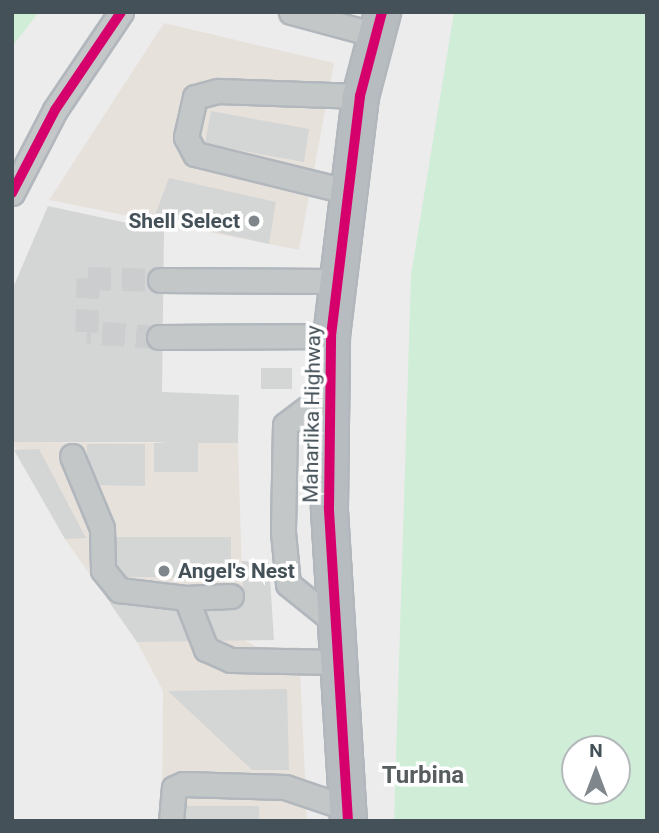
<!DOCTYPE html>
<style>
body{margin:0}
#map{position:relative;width:659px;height:833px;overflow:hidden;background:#edecec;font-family:Roboto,sans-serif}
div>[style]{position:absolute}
.commercial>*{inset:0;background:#e7e1db}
.green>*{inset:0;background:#d0edd7}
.building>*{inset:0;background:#d4d5d5}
.minor-tunnel>*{height:23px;margin-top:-11.5px;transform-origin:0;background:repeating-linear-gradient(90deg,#cbcdce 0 23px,transparent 0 34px)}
.roads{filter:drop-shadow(2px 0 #b1b7bc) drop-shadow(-2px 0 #b1b7bc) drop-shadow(0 2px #b1b7bc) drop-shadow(0 -2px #b1b7bc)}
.minor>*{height:23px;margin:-11.5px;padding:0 11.5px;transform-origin:11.5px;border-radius:11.5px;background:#c3c7c8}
.highway>*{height:35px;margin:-17.5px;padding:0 17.5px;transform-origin:17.5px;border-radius:17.5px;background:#b7bcc0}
.cycleway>*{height:10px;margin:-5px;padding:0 5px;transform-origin:5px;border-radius:5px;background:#d6006c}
.dots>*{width:19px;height:19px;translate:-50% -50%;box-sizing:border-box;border:4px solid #fff;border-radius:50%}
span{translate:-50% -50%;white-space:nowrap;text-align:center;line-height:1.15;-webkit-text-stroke:7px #fff;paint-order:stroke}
.poi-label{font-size:21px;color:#445158;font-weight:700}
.right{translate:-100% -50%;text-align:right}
.left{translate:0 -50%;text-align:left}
.street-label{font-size:21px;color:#445158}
.quarter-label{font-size:24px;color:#585d60;font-weight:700}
.frame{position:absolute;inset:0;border:14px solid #445158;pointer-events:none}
.north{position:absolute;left:561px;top:735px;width:70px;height:70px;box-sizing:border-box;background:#fff;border:2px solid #b4b9bc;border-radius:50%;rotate:0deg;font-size:19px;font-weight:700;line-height:28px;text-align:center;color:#445158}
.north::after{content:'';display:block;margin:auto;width:24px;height:32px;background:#7f878c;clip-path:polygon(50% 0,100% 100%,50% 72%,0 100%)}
</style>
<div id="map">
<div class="commercial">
<i style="clip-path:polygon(164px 23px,334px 63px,299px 250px,49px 200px)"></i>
<i style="clip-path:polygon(12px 442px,238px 443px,244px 640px,259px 648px,299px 647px,307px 821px,162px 821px,163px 691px,137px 642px,65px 539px)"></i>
</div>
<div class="green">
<i style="clip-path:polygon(12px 12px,39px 12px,12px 47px)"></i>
<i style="clip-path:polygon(evenodd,454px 12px,647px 12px,647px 821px,394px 821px,411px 275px,454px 12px,575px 749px,617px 749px,617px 791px,575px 791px,575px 749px)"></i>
</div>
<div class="building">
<i style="clip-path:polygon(211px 111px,309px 129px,304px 162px,205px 144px)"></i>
<i style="clip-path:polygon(169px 178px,276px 202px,269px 244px,154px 218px)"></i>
<i style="clip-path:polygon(48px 206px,164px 231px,162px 392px,239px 395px,238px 443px,198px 443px,198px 472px,154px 472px,154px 443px,169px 442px,12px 442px,12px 290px)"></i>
<i style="clip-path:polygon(261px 368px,292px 368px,292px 389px,261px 389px)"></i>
<i style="clip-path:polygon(87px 444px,145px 444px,145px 486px,87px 485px)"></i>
<i style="clip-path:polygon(39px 449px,86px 538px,65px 539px,14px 450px)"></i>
<i style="clip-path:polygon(116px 537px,231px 537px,231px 577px,117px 577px)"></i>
<i style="clip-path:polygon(242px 561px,269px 563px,274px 640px,137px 642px,110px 603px,243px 602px)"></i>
<i style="clip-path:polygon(287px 689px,289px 770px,252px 770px,168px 691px)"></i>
<i style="clip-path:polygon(178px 806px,259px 806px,259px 821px,178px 821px)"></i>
</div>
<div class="minor-tunnel">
<i style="left:159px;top:337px;width:72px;rotate:-176deg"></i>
<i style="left:87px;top:332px;width:54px;rotate:-88.9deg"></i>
<i style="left:88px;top:278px;width:72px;rotate:1.6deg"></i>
</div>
<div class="roads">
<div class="minor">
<i style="left:291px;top:12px;width:88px;rotate:15.1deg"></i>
<i style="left:346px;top:191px;width:155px;rotate:-166.2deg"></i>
<i style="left:195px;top:154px;width:19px;rotate:-118deg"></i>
<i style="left:186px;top:137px;width:41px;rotate:-77.3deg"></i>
<i style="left:195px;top:97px;width:24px;rotate:-15deg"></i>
<i style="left:218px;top:91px;width:142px;rotate:2deg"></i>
<i style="left:12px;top:193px;width:93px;rotate:-62.6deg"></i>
<i style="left:55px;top:110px;width:118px;rotate:-56deg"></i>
<i style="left:160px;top:280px;width:175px;rotate:0.3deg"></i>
<i style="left:159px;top:337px;width:172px;rotate:-0.3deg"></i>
<i style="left:330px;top:391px;width:56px;rotate:142.9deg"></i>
<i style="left:285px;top:425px;width:107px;rotate:91.1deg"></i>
<i style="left:283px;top:532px;width:52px;rotate:84.5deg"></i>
<i style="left:288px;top:584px;width:59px;rotate:38.8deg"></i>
<i style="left:72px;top:456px;width:78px;rotate:67.4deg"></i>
<i style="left:102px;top:528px;width:42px;rotate:88.6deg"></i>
<i style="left:103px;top:570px;width:26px;rotate:51deg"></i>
<i style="left:119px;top:590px;width:67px;rotate:6.8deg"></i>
<i style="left:186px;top:598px;width:45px;rotate:-2.5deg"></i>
<i style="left:186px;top:598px;width:55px;rotate:68.6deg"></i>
<i style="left:206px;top:649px;width:27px;rotate:24deg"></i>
<i style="left:231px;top:660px;width:106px;rotate:1.1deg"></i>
<i style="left:171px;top:821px;width:33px;rotate:-85deg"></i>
<i style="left:174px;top:788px;width:10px;rotate:-24deg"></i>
<i style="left:183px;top:784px;width:102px;rotate:1.7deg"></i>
<i style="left:285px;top:787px;width:65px;rotate:18.7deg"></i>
</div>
<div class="highway">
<i style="left:348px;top:821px;width:315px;rotate:-93.5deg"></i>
<i style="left:329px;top:507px;width:171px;rotate:-89.3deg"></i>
<i style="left:331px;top:336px;width:242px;rotate:-83.1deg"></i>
<i style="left:360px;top:96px;width:87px;rotate:-75.3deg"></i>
</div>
</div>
<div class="cycleway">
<i style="left:12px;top:193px;width:93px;rotate:-62.6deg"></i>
<i style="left:55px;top:110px;width:118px;rotate:-56deg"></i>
<i style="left:348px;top:821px;width:315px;rotate:-93.5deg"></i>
<i style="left:329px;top:507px;width:171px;rotate:-89.3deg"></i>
<i style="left:331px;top:336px;width:242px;rotate:-83.1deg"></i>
<i style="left:360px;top:96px;width:87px;rotate:-75.3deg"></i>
</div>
<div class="dots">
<i style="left:254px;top:221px;background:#7f878c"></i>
<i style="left:164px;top:571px;background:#7f878c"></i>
</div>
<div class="poi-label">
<span class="right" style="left:240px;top:221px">Shell Select</span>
<span class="left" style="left:178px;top:571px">Angel's Nest</span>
</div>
<div class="street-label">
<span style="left:312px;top:414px;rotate:-89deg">Maharlika Highway</span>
</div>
<div class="quarter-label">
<span style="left:423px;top:776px">Turbina</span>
</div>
<div class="frame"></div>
<div class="north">N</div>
</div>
